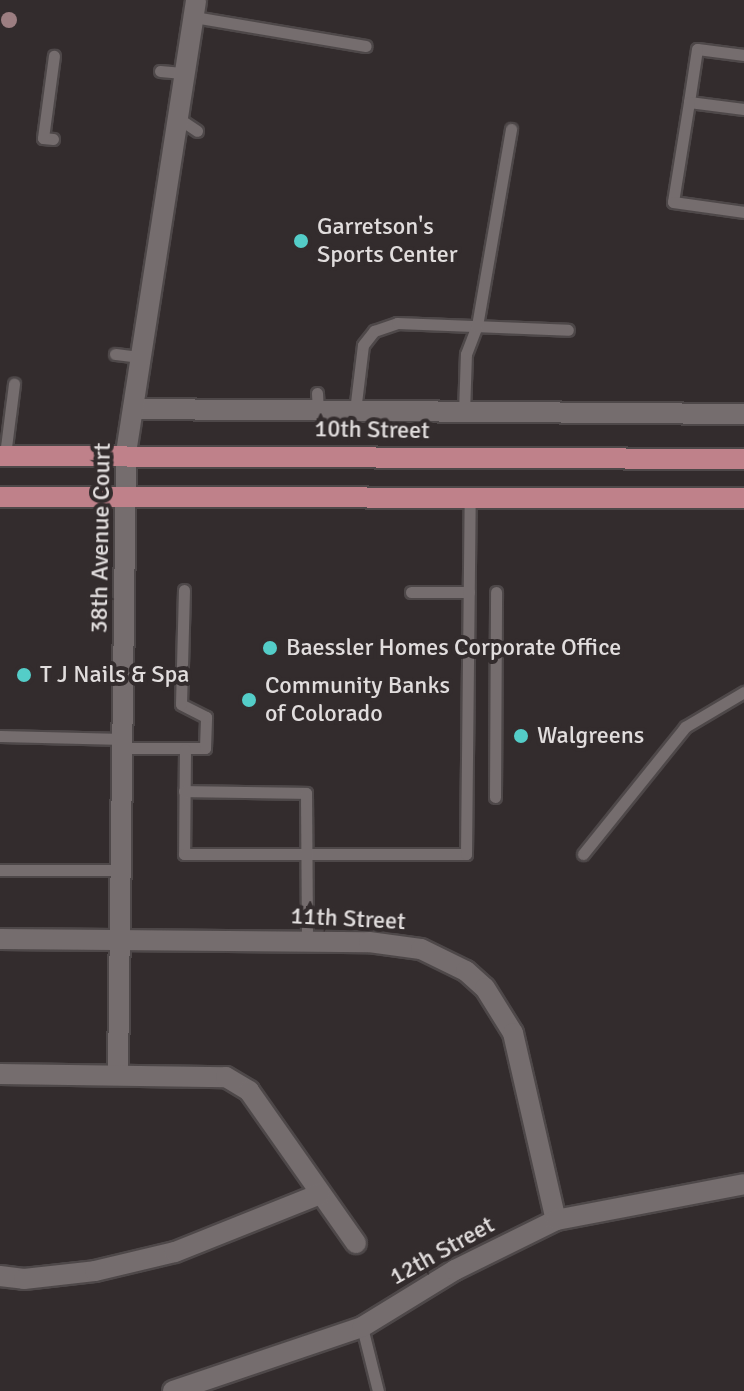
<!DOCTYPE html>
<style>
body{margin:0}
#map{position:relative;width:744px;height:1391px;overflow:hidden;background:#332c2d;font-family:Signika,sans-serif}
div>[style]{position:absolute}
.roads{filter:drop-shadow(2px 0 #4e4849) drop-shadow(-2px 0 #4e4849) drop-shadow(0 2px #4e4849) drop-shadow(0 -2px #4e4849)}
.lane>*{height:11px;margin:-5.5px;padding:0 5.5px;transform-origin:5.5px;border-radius:5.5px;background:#756d6e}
.street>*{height:20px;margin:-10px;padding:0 10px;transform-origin:10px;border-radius:10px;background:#756d6e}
.primary>*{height:20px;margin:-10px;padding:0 10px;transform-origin:10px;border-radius:10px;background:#bf818a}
.trees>*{width:16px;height:16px;margin:-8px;border-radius:50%;background:#9c7e81}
.dots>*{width:22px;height:22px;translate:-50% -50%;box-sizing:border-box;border:4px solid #332c2d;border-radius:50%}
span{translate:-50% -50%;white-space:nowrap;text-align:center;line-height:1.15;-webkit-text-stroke:8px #332c2d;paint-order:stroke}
.poi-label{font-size:24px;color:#e1dddd}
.left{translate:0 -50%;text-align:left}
.street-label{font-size:24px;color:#e1dddd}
</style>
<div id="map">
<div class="roads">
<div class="lane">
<i style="left:194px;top:17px;width:174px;rotate:9.6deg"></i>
<i style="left:744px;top:55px;width:47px;rotate:-172.7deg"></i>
<i style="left:697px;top:49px;width:54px;rotate:98.6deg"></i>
<i style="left:689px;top:102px;width:55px;rotate:7.3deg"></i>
<i style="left:160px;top:71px;width:25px;rotate:5deg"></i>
<i style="left:689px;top:102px;width:101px;rotate:99.1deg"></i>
<i style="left:673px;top:202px;width:72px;rotate:8deg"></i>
<i style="left:178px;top:118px;width:23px;rotate:34deg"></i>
<i style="left:53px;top:139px;width:10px;rotate:-174deg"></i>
<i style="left:43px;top:138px;width:83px;rotate:-82.4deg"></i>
<i style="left:115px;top:354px;width:26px;rotate:7deg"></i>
<i style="left:317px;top:393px;width:18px;rotate:87deg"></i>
<i style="left:355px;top:411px;width:66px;rotate:-83.1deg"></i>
<i style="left:363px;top:345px;width:18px;rotate:-52deg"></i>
<i style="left:374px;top:331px;width:24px;rotate:-19deg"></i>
<i style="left:397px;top:323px;width:171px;rotate:2.3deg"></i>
<i style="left:464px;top:413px;width:59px;rotate:-88.1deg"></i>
<i style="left:466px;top:354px;width:30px;rotate:-69deg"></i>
<i style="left:477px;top:326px;width:200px;rotate:-80.2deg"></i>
<i style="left:5px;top:455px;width:72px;rotate:-82.8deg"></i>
<i style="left:411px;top:592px;width:58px"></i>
<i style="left:0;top:736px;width:124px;rotate:1.4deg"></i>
<i style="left:123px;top:748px;width:82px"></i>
<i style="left:205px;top:748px;width:31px;rotate:-88deg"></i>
<i style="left:206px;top:717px;width:28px;rotate:-153deg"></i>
<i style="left:181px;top:704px;width:114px;rotate:-88.5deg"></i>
<i style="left:185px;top:749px;width:105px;rotate:90.5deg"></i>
<i style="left:184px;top:854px;width:282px"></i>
<i style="left:466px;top:854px;width:358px;rotate:-89.4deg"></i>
<i style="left:184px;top:791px;width:122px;rotate:0.9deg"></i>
<i style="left:306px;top:793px;width:148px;rotate:89.6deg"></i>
<i style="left:495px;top:797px;width:205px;rotate:-89.7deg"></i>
<i style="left:583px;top:854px;width:163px;rotate:-51.2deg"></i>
<i style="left:685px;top:727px;width:69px;rotate:-30.7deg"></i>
<i style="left:0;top:870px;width:122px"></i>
<i style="left:362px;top:1327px;width:66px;rotate:76deg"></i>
</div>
<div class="street">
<i style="left:133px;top:409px;width:611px;rotate:0.47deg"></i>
<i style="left:0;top:939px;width:369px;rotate:0.5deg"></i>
<i style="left:369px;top:942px;width:52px;rotate:7.7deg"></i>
<i style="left:421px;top:949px;width:50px;rotate:26.1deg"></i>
<i style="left:466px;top:971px;width:25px;rotate:42deg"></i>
<i style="left:485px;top:988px;width:53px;rotate:58.1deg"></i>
<i style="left:513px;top:1033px;width:192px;rotate:77.1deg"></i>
<i style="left:118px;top:1073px;width:620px;rotate:-89.26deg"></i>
<i style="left:126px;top:453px;width:458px;rotate:-81.2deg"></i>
<i style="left:0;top:1074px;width:226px;rotate:0.8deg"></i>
<i style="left:226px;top:1077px;width:27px;rotate:31deg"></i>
<i style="left:249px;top:1091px;width:186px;rotate:54.9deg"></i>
<i style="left:0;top:1276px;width:24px;rotate:7deg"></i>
<i style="left:24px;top:1279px;width:71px;rotate:-6.4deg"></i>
<i style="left:95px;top:1271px;width:82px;rotate:-13.4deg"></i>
<i style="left:175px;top:1252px;width:156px;rotate:-21.8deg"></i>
<i style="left:173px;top:1391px;width:200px;rotate:-18.7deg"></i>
<i style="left:362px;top:1327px;width:109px;rotate:-31.5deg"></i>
<i style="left:455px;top:1270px;width:113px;rotate:-26.3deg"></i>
<i style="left:556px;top:1220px;width:191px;rotate:-10.8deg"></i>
</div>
<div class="primary">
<i style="left:0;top:456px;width:744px;rotate:0.23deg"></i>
<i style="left:0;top:497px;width:744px;rotate:0.08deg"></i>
</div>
</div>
<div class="trees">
<i style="left:9px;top:20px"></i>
</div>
<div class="dots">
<i style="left:301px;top:241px;background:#54cdc8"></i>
<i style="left:270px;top:648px;background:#54cdc8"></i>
<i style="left:24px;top:675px;background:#54cdc8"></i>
<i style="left:249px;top:700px;background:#54cdc8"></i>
<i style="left:521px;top:736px;background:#54cdc8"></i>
</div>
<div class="poi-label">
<span class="left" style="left:317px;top:241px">Garretson's<br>Sports Center</span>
<span class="left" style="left:286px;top:648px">Baessler Homes Corporate Office</span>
<span class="left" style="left:40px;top:675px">T J Nails &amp; Spa</span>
<span class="left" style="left:265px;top:700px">Community Banks<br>of Colorado</span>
<span class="left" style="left:537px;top:736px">Walgreens</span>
</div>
<div class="street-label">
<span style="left:372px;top:430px;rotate:1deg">10th Street</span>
<span style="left:101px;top:538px;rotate:-89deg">38th Avenue Court</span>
<span style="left:348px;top:919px;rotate:3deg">11th Street</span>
<span style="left:442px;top:1251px;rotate:-29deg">12th Street</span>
</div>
</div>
